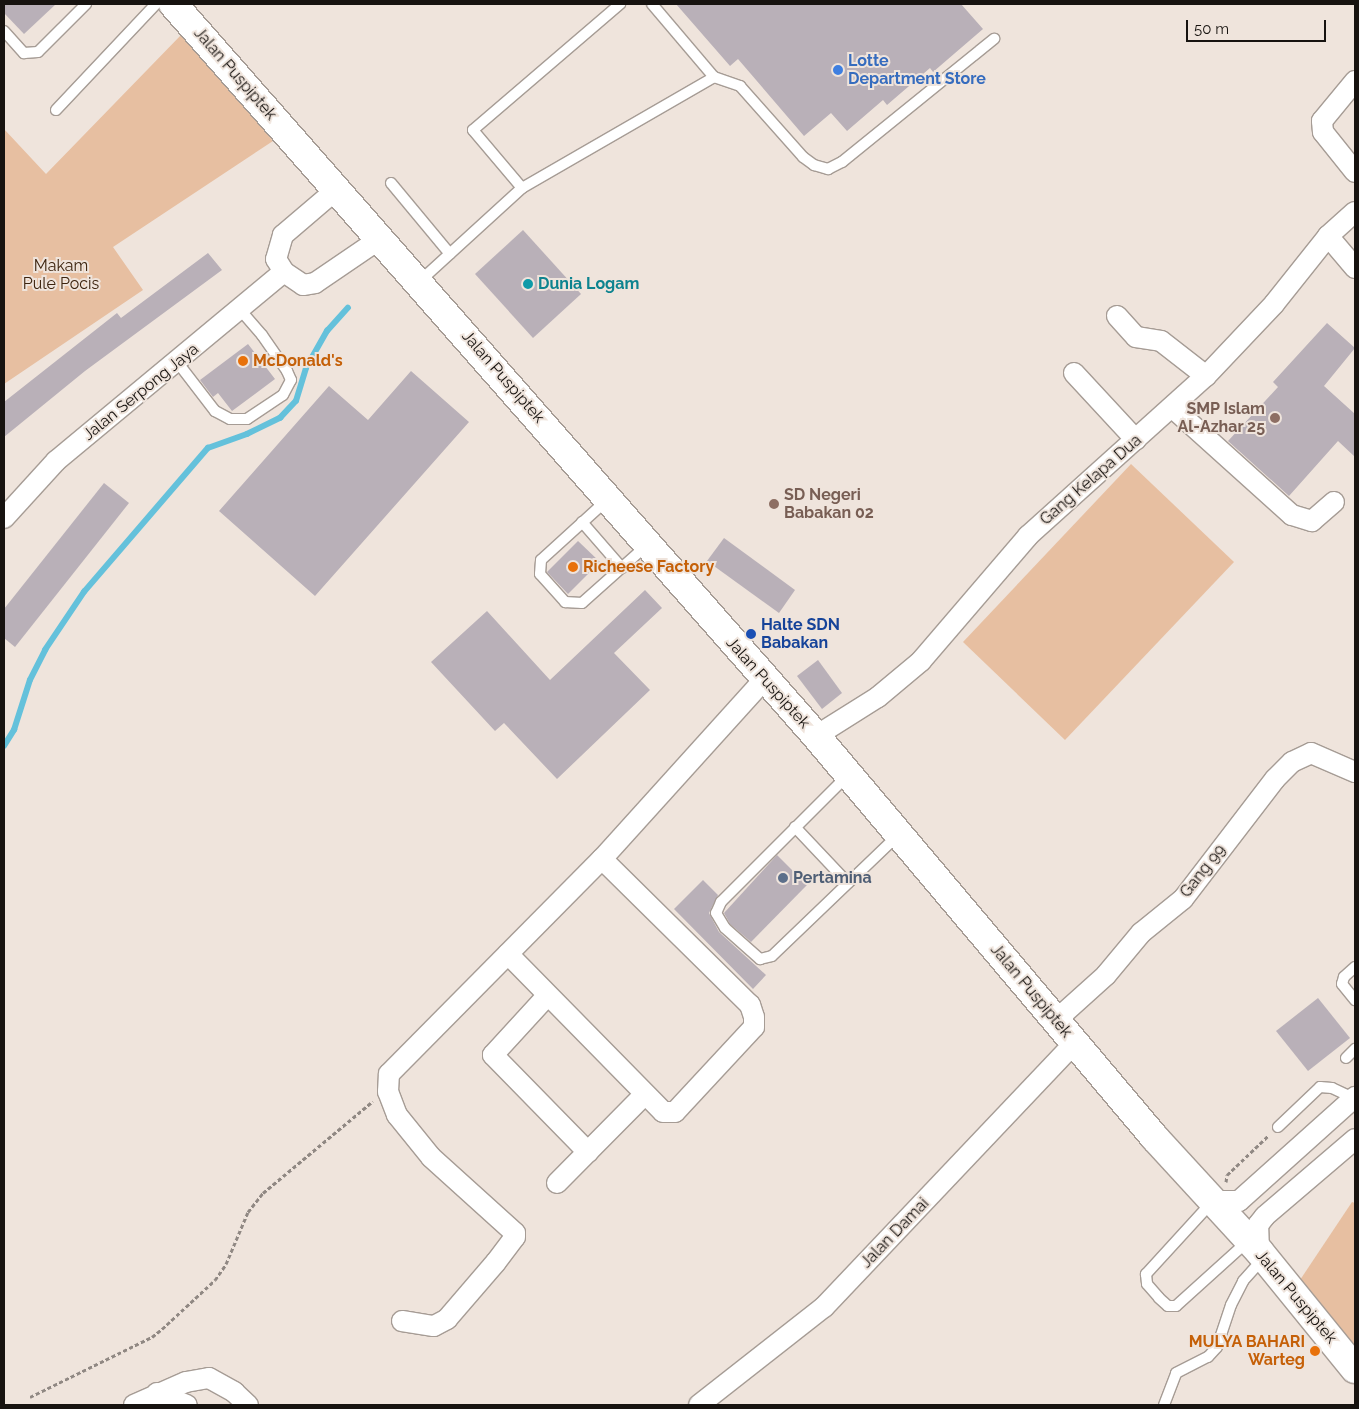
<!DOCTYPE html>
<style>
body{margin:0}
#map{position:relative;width:1359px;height:1409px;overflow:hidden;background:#efe4dc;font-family:Raleway,sans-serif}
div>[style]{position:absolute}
.green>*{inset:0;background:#e7bfa1}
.stream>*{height:5.5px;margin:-2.75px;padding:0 2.75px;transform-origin:2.75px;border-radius:2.75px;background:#64c1db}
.building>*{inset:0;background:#b9b0b8}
.path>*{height:3px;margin-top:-1.5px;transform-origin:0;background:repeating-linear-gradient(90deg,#908883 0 4px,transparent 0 6.5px)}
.roads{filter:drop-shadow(1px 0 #a69c95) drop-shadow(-1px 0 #a69c95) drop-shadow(0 1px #a69c95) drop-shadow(0 -1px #a69c95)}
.lane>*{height:10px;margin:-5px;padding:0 5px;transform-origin:5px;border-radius:5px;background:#fff}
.street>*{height:20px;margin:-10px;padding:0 10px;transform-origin:10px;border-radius:10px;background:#fff}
.primary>*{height:28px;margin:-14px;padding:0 14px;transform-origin:14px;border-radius:14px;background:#fff}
.dots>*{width:14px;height:14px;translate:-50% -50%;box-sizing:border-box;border:2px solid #efe4dc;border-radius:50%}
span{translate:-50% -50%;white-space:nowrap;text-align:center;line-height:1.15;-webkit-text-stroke:4px #efe4dc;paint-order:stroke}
.shop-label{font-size:16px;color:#366cbe;font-weight:700}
.left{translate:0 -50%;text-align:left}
.street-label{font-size:16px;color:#171310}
.park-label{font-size:16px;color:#3d240f}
.culture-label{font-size:16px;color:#0d838f;font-weight:700}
.food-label{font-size:16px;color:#c56008;font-weight:700}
.right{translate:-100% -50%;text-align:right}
.education-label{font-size:16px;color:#785e54;font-weight:700}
.transit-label{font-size:16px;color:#164399;font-weight:700}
.service-label{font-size:16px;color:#4e5e75;font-weight:700}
.frame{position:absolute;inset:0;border:5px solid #171310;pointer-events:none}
.scale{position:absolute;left:1186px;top:20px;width:140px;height:22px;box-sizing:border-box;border:2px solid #171310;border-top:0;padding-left:6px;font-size:15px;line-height:18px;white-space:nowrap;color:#171310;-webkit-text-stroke:4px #efe4dc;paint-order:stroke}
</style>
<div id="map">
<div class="green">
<i style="clip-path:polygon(182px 34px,273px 141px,113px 247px,143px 290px,4px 384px,4px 129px,46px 174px)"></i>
<i style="clip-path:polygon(1131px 464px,1234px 562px,1065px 740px,963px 642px)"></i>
<i style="clip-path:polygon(1352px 1202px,1355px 1203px,1355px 1349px,1346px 1357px,1300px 1280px)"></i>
</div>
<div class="stream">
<i style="left:4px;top:746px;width:19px;rotate:-58deg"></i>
<i style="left:14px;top:730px;width:52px;rotate:-72.3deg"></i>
<i style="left:30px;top:680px;width:34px;rotate:-63deg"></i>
<i style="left:45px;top:650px;width:70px;rotate:-56.1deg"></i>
<i style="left:84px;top:592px;width:190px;rotate:-49.3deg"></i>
<i style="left:208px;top:448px;width:41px;rotate:-19.7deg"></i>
<i style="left:247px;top:434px;width:37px;rotate:-26deg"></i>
<i style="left:280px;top:418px;width:23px;rotate:-47deg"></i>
<i style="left:296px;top:401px;width:34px;rotate:-73deg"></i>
<i style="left:306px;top:368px;width:43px;rotate:-60.4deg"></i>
<i style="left:327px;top:331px;width:31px;rotate:-48deg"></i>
</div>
<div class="building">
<i style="clip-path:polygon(4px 4px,56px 4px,24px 34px,4px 13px)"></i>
<i style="clip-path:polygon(676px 4px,961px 4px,983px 29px,933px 72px,930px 68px,887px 105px,883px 100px,847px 131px,831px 113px,804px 136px,738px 59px,730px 66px)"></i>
<i style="clip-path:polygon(523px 230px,581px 294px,533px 338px,475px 274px)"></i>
<i style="clip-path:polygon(208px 253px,222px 270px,85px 371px,4px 437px,4px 402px,117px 313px,121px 318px)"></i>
<i style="clip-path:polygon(1327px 323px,1355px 348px,1324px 386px,1355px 414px,1355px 457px,1338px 441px,1289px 496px,1228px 441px,1278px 387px,1273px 382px)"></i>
<i style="clip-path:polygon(248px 344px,275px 379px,232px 411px,218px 393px,213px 397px,200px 380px)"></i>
<i style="clip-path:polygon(411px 371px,469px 422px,315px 596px,219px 511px,329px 386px,368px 420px)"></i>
<i style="clip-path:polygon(104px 483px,129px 503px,15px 647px,4px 638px,4px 609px)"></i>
<i style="clip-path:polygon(724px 538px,795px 590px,779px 613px,707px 561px)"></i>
<i style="clip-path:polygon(578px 541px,600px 562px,568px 594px,547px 572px)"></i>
<i style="clip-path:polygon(645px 590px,662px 608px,614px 653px,650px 690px,557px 779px,504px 723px,495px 731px,431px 662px,487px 611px,550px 680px)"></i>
<i style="clip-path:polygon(818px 660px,842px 693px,822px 709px,797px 676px)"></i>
<i style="clip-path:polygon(777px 855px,807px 885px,751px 942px,730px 924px,724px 913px)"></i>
<i style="clip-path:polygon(703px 880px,718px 895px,709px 913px,719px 932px,766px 975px,753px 989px,674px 909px)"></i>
<i style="clip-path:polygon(1318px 998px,1350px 1038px,1308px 1071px,1276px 1031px)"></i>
</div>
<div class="path">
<i style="left:1226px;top:1182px;width:7px;rotate:-82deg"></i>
<i style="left:1227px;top:1175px;width:57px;rotate:-43.6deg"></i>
<i style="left:30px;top:1397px;width:136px;rotate:-26.2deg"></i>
<i style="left:152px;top:1337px;width:13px;rotate:-39deg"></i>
<i style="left:162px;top:1329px;width:72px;rotate:-42.8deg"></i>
<i style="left:215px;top:1280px;width:19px;rotate:-55deg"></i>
<i style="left:226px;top:1264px;width:56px;rotate:-67.1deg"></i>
<i style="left:248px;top:1212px;width:24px;rotate:-52deg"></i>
<i style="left:263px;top:1193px;width:143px;rotate:-39.9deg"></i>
</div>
<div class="roads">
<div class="lane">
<i style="left:652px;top:4px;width:96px;rotate:49.7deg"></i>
<i style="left:4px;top:31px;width:30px;rotate:48deg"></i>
<i style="left:24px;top:53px;width:14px;rotate:-4deg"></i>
<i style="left:38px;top:52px;width:68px;rotate:-45deg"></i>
<i style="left:56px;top:110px;width:146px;rotate:-46.7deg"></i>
<i style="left:391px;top:183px;width:92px;rotate:50.3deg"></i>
<i style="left:522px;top:188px;width:76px;rotate:-130.2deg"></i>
<i style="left:473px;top:130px;width:194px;rotate:-40.6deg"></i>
<i style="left:420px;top:281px;width:138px;rotate:-42.4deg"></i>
<i style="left:522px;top:188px;width:222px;rotate:-30deg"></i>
<i style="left:714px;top:77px;width:28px;rotate:19deg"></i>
<i style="left:740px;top:86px;width:95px;rotate:48.4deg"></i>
<i style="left:803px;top:157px;width:14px;rotate:36deg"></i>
<i style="left:814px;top:165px;width:15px;rotate:16deg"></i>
<i style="left:828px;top:169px;width:16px;rotate:-27deg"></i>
<i style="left:842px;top:162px;width:196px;rotate:-39deg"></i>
<i style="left:178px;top:363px;width:61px;rotate:52.4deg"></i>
<i style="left:215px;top:411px;width:17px;rotate:28deg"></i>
<i style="left:230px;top:419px;width:17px"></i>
<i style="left:247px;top:419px;width:43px;rotate:-33.7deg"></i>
<i style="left:283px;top:395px;width:17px;rotate:-62deg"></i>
<i style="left:291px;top:380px;width:10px;rotate:-114deg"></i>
<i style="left:287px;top:371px;width:44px;rotate:-124.8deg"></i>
<i style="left:262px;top:335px;width:35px;rotate:-131deg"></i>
<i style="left:607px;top:500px;width:89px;rotate:137.7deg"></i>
<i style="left:541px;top:560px;width:14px;rotate:94deg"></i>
<i style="left:540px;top:574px;width:38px;rotate:48deg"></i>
<i style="left:565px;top:602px;width:17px;rotate:3deg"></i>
<i style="left:582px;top:603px;width:87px;rotate:-41.7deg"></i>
<i style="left:582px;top:522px;width:61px;rotate:49deg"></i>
<i style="left:848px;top:775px;width:180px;rotate:135deg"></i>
<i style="left:721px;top:902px;width:12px;rotate:114deg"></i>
<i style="left:716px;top:913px;width:17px;rotate:59deg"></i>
<i style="left:725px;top:928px;width:47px;rotate:41.5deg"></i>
<i style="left:760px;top:959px;width:12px;rotate:-14deg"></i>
<i style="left:772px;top:956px;width:175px;rotate:-43.8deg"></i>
<i style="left:795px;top:827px;width:77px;rotate:46.6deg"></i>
<i style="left:1355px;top:967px;width:15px;rotate:138deg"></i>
<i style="left:1344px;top:977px;width:7px;rotate:106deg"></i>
<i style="left:1342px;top:984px;width:21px;rotate:51deg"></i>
<i style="left:1346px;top:1058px;width:13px;rotate:-45deg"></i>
<i style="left:1278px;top:1127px;width:58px;rotate:-43.6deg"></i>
<i style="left:1320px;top:1087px;width:12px;rotate:5deg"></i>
<i style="left:1332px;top:1088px;width:23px;rotate:25deg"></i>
<i style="left:1212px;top:1202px;width:98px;rotate:132.5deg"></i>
<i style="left:1146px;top:1274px;width:10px;rotate:84deg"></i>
<i style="left:1147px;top:1284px;width:18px;rotate:49deg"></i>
<i style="left:1159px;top:1298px;width:12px;rotate:42deg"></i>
<i style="left:1168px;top:1306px;width:8px"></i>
<i style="left:1176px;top:1306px;width:97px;rotate:-42.1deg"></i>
<i style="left:1164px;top:1405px;width:34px;rotate:-69deg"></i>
<i style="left:1176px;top:1373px;width:36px;rotate:-27deg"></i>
<i style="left:1208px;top:1357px;width:13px;rotate:-48deg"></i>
<i style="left:1217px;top:1347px;width:44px;rotate:-71.6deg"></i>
<i style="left:1231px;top:1305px;width:27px;rotate:-63deg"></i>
<i style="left:1243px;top:1281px;width:31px;rotate:-48deg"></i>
</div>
<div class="street">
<i style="left:1355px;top:81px;width:52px;rotate:129.5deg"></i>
<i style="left:1322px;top:121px;width:11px;rotate:85deg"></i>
<i style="left:1323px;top:132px;width:51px;rotate:51.3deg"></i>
<i style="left:337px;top:189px;width:71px;rotate:139.6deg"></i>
<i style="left:283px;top:235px;width:25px;rotate:106deg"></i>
<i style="left:276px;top:259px;width:15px;rotate:58deg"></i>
<i style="left:284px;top:272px;width:23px;rotate:34deg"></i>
<i style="left:303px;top:285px;width:12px;rotate:-9deg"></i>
<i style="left:315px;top:283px;width:80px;rotate:-34.3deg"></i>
<i style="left:1328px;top:236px;width:42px;rotate:49.8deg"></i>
<i style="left:1117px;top:316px;width:28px;rotate:48deg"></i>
<i style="left:1136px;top:337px;width:25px;rotate:9deg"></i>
<i style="left:1161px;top:341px;width:57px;rotate:37.9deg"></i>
<i style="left:1074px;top:373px;width:91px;rotate:47.2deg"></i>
<i style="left:1173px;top:408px;width:160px;rotate:42deg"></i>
<i style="left:1292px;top:515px;width:21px;rotate:17deg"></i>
<i style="left:1312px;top:521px;width:29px;rotate:-41deg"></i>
<i style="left:4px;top:518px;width:77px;rotate:-47.6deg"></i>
<i style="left:56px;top:461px;width:296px;rotate:-39.7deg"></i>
<i style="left:816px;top:736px;width:73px;rotate:-32.2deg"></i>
<i style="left:878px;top:697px;width:56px;rotate:-39.9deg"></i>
<i style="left:921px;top:661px;width:165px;rotate:-49.4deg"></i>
<i style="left:1028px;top:536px;width:239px;rotate:-42deg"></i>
<i style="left:1206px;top:376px;width:99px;rotate:-46.6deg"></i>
<i style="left:1274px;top:304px;width:87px;rotate:-51.5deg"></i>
<i style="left:1328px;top:236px;width:36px;rotate:-42deg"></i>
<i style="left:508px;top:954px;width:221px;rotate:45.5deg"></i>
<i style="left:663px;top:1112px;width:12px"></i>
<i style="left:675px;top:1112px;width:116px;rotate:-47.1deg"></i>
<i style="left:754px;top:1027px;width:10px;rotate:-90deg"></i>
<i style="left:754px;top:1017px;width:13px;rotate:-108deg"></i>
<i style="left:750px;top:1005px;width:208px;rotate:-135.4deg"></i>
<i style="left:547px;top:996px;width:80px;rotate:132.5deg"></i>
<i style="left:493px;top:1055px;width:136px;rotate:45.6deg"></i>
<i style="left:1055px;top:1021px;width:69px;rotate:-42deg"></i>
<i style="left:1106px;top:975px;width:55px;rotate:-50.2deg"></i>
<i style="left:1141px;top:933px;width:54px;rotate:-39deg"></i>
<i style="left:1183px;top:899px;width:151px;rotate:-52.5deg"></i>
<i style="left:1275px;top:779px;width:24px;rotate:-45deg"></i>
<i style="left:1292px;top:762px;width:21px;rotate:-25deg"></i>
<i style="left:1311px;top:753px;width:48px;rotate:23.4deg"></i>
<i style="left:557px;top:1183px;width:125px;rotate:-45.3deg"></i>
<i style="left:1213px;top:1201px;width:26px"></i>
<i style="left:1239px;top:1201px;width:156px;rotate:-41.9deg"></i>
<i style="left:1259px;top:1251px;width:26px;rotate:-92deg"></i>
<i style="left:1258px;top:1225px;width:11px;rotate:-52deg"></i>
<i style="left:1265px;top:1216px;width:118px;rotate:-40.5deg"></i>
<i style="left:402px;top:1321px;width:32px;rotate:9deg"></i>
<i style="left:434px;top:1326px;width:15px;rotate:-28deg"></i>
<i style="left:447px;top:1319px;width:75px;rotate:-49.3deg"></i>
<i style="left:496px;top:1262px;width:31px;rotate:-53deg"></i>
<i style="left:515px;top:1237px;width:4px;rotate:-90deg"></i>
<i style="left:515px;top:1233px;width:113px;rotate:-137.9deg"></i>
<i style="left:431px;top:1157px;width:54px;rotate:-129deg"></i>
<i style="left:397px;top:1115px;width:25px;rotate:-111deg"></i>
<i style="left:388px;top:1092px;width:18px;rotate:-87deg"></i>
<i style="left:389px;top:1074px;width:303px;rotate:-45.3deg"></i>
<i style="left:602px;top:859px;width:241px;rotate:-47.9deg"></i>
<i style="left:157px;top:1393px;width:32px;rotate:22deg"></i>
<i style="left:134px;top:1405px;width:57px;rotate:-23.9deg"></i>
<i style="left:186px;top:1382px;width:23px;rotate:-10deg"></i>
<i style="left:209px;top:1378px;width:29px;rotate:29deg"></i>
<i style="left:234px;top:1392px;width:19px;rotate:43deg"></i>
<i style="left:699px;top:1405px;width:159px;rotate:-38.1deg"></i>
<i style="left:824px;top:1307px;width:363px;rotate:-46.5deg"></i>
</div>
<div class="primary">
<i style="left:173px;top:4px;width:974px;rotate:48.7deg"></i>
<i style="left:816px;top:736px;width:526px;rotate:49.86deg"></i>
<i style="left:1155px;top:1138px;width:154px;rotate:47.4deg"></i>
<i style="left:1259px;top:1251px;width:152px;rotate:50.9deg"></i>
</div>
</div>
<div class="dots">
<i style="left:838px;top:70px;background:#3f7fe0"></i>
<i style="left:528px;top:284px;background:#0f9aa8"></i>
<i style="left:243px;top:361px;background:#e8710a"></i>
<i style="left:1275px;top:418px;background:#8d6e63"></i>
<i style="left:774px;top:504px;background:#8d6e63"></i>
<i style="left:573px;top:567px;background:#e8710a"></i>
<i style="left:751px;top:634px;background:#1a4fb4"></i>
<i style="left:783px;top:878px;background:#5c6f8a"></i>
<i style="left:1315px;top:1351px;background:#e8710a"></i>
</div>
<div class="shop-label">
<span class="left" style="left:848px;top:70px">Lotte<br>Department Store</span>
</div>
<div class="street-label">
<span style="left:235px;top:74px;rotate:49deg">Jalan Puspiptek</span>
<span style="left:503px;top:377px;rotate:49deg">Jalan Puspiptek</span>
<span style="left:141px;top:392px;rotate:-39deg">Jalan Serpong Jaya</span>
<span style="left:1091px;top:480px;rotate:-41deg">Gang Kelapa Dua</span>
<span style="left:768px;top:683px;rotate:48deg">Jalan Puspiptek</span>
<span style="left:1203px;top:871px;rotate:-52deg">Gang 99</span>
<span style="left:1031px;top:991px;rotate:50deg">Jalan Puspiptek</span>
<span style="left:895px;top:1233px;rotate:-46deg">Jalan Damai</span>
<span style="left:1296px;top:1297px;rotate:50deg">Jalan Puspiptek</span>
</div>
<div class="park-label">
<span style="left:61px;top:275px">Makam<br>Pule Pocis</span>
</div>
<div class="culture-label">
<span class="left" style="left:538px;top:284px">Dunia Logam</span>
</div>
<div class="food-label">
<span class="left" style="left:253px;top:361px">McDonald's</span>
<span class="left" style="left:583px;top:567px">Richeese Factory</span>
<span class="right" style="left:1305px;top:1351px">MULYA BAHARI<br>Warteg</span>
</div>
<div class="education-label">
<span class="right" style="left:1265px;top:418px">SMP Islam<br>Al-Azhar 25</span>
<span class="left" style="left:784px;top:504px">SD Negeri<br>Babakan 02</span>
</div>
<div class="transit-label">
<span class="left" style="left:761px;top:634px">Halte SDN<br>Babakan</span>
</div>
<div class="service-label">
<span class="left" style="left:793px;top:878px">Pertamina</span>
</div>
<div class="frame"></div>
<div class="scale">50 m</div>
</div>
